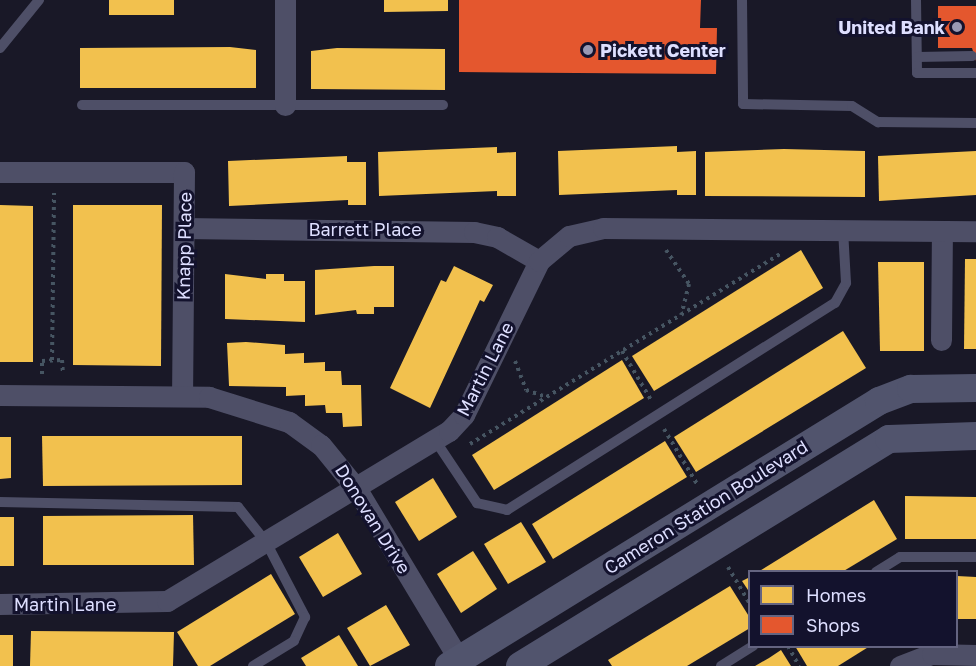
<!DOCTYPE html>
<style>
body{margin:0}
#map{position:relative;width:976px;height:666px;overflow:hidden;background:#191827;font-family:"Golos Text",sans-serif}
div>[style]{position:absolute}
.homes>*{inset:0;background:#f2c14e}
.shops>*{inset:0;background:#e4572e}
.path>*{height:4px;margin-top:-2px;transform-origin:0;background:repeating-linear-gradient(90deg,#465562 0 3px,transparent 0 7.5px)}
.lane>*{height:10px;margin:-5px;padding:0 5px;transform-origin:5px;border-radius:5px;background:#4e4f67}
.street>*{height:21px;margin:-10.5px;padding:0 10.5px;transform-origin:10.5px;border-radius:10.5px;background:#4e4f67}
.secondary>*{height:28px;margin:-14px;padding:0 14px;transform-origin:14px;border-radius:14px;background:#51546d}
.dots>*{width:16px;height:16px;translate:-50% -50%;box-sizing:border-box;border:3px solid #13122d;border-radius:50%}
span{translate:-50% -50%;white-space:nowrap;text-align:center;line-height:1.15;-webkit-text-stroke:6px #13122d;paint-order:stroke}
.poi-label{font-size:18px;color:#dedfff;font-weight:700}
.right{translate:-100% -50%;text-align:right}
.left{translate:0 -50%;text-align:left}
.street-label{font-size:18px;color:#dedfff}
.legend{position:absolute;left:748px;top:570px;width:210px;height:78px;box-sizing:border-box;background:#13122d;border:2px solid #646481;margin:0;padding:8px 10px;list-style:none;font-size:18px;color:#dedfff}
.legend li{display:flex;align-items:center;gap:12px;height:30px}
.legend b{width:30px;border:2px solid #646481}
</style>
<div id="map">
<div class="homes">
<i style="clip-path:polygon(109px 0,174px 0,174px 15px,109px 15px)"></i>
<i style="clip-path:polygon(384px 0,448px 0,448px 11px,384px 12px)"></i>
<i style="clip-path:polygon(230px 47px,256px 50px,256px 88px,80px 88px,80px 48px)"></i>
<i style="clip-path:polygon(337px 48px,445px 49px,445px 90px,311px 89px,311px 51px)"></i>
<i style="clip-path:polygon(677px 146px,677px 152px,696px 151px,696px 195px,677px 195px,677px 190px,559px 195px,558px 151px)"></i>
<i style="clip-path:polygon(497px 147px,497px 153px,516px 152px,516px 196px,497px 196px,497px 191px,379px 196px,378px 152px)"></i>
<i style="clip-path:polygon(784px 149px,865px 151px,865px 197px,705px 196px,705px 152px)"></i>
<i style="clip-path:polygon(976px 151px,976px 195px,879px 201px,878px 156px)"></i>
<i style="clip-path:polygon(347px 156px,347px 162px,366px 162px,366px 205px,348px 205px,348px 200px,229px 206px,228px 161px)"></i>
<i style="clip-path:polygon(0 205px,33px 206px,33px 362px,0 362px)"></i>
<i style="clip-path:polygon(73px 205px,162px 205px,161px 366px,73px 365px)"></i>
<i style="clip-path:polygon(801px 250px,823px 288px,654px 391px,632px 356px)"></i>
<i style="clip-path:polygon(965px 259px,976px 259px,976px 349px,964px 349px)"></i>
<i style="clip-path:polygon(878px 262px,924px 262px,924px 351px,880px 351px)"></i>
<i style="clip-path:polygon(374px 266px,394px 266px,394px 307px,374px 307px,374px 314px,357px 314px,356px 310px,315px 315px,315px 270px)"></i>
<i style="clip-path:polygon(454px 266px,493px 285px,484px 302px,480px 300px,430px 408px,390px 388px,441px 280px,446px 282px)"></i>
<i style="clip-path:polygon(225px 274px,266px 279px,266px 274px,284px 274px,284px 281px,305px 281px,305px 322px,225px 319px)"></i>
<i style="clip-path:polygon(843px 331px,866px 368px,696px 472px,674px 437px)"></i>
<i style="clip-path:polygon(246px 342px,285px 345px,285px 354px,304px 353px,304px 363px,325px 362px,325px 371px,341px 371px,342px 385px,361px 385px,362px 426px,343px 427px,342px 413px,326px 413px,325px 405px,305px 406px,305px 395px,286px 396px,286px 387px,229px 386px,227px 343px)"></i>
<i style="clip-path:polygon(622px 360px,644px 398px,494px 490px,472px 455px)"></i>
<i style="clip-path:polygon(42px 436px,242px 436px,242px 485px,43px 486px)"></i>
<i style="clip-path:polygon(0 437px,11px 437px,11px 478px,0 479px)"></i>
<i style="clip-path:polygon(665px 441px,687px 477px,553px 559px,532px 524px)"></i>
<i style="clip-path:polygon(433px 478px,457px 517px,419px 541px,395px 502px)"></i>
<i style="clip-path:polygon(905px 496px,976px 497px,976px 539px,905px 539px)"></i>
<i style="clip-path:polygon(874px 500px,897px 539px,842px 572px,758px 572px)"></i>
<i style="clip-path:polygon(193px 515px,194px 565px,43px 565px,43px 516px)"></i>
<i style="clip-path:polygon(0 517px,14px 517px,14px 566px,0 566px)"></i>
<i style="clip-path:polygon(521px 522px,546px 562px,508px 584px,484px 544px)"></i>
<i style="clip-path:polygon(338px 533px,362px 574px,323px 597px,299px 557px)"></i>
<i style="clip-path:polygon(473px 551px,497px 589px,461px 613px,437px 574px)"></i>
<i style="clip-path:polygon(271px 574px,295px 614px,210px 666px,198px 666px,177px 632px)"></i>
<i style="clip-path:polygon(957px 576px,976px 577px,976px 619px,957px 619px)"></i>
<i style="clip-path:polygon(750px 577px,750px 593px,742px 581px)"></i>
<i style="clip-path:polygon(730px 586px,750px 618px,750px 628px,687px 666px,612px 666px,608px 660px)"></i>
<i style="clip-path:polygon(386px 605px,410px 645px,370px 666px,347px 628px)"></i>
<i style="clip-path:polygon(31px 631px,174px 632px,173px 666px,30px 666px)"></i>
<i style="clip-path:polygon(0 635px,13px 635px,13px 666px,0 666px)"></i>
<i style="clip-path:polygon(339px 635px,358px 666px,306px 666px,301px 658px)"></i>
<i style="clip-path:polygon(795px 646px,870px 646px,838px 666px,807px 666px)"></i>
<i style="clip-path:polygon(781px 650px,791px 666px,755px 666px,769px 658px)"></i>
</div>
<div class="shops">
<i style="clip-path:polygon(459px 0,701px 0,700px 28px,717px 28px,716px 74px,459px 72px)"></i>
<i style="clip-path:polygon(938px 6px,976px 6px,976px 61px,972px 48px,938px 48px)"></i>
</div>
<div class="path">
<i style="left:666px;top:250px;width:41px;rotate:55.9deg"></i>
<i style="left:689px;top:284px;width:32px;rotate:104deg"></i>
<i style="left:622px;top:351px;width:57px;rotate:59.4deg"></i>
<i style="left:52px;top:360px;width:167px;rotate:-89.3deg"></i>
<i style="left:515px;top:361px;width:31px;rotate:69deg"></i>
<i style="left:526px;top:390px;width:21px;rotate:19deg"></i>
<i style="left:42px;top:374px;width:13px;rotate:-90deg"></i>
<i style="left:42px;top:361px;width:20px;rotate:-3deg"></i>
<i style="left:62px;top:360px;width:15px;rotate:86deg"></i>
<i style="left:664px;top:429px;width:64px;rotate:59deg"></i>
<i style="left:470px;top:444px;width:367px;rotate:-31.5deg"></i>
<i style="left:728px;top:567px;width:43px;rotate:59.3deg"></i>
<i style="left:788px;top:646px;width:23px;rotate:61deg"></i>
</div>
<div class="lane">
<i style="left:742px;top:0;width:104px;rotate:89.4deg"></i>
<i style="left:743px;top:104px;width:109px;rotate:1.1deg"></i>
<i style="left:852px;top:106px;width:31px;rotate:32deg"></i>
<i style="left:878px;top:122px;width:98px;rotate:0.6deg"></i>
<i style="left:916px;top:0;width:73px;rotate:89.2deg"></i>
<i style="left:917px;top:73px;width:59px"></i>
<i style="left:0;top:48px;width:62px;rotate:-50.9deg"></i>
<i style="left:917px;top:57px;width:55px;rotate:-1deg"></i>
<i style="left:82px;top:105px;width:361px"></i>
<i style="left:435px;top:440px;width:76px;rotate:56.3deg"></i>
<i style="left:477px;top:503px;width:31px;rotate:13deg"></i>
<i style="left:507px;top:510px;width:388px;rotate:-32.3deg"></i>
<i style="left:835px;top:303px;width:23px;rotate:-61deg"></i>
<i style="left:846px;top:283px;width:53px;rotate:-93.2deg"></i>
<i style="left:0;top:502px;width:238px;rotate:1.2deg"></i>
<i style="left:238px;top:507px;width:45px;rotate:51.3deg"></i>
<i style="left:266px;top:542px;width:85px;rotate:62.5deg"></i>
<i style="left:305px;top:617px;width:26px;rotate:115deg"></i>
<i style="left:294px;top:641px;width:48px;rotate:148.6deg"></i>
<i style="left:876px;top:572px;width:28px;rotate:-32deg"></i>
<i style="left:900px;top:557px;width:76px"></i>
<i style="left:721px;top:666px;width:38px;rotate:-32deg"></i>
</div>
<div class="street">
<i style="left:285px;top:105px;width:105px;rotate:-90deg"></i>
<i style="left:0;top:172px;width:184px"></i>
<i style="left:184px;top:172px;width:224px;rotate:90.5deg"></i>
<i style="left:184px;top:228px;width:290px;rotate:0.8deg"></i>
<i style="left:474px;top:232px;width:24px;rotate:12deg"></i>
<i style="left:497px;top:237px;width:48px;rotate:29.7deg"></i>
<i style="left:941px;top:340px;width:109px;rotate:-89.5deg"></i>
<i style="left:0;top:395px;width:209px;rotate:0.5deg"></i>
<i style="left:209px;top:397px;width:84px;rotate:17.4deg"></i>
<i style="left:289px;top:422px;width:39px;rotate:36deg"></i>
<i style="left:321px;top:445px;width:55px;rotate:50.9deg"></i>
<i style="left:356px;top:488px;width:208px;rotate:59deg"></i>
<i style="left:0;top:604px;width:167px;rotate:-1deg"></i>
<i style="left:167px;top:601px;width:329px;rotate:-31.1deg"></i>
<i style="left:449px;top:431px;width:22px;rotate:-47deg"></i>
<i style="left:464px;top:415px;width:171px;rotate:-64deg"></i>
<i style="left:539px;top:261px;width:39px;rotate:-40deg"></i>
<i style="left:569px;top:236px;width:35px;rotate:-13deg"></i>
<i style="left:603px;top:228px;width:373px;rotate:0.5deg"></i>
<i style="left:900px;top:666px;width:34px;rotate:-21deg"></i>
<i style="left:932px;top:654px;width:44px;rotate:1.3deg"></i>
</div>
<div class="secondary">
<i style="left:449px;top:666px;width:505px;rotate:-31.64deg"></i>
<i style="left:879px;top:401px;width:34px;rotate:-21deg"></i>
<i style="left:911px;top:389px;width:65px;rotate:-0.9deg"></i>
<i style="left:520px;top:666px;width:433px;rotate:-31.6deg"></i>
<i style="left:889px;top:439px;width:87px;rotate:-2deg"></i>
</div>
<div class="dots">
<i style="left:957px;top:27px;background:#9999b3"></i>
<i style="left:588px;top:50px;background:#9999b3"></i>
</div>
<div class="poi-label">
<span class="right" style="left:945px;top:27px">United Bank</span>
<span class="left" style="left:600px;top:50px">Pickett Center</span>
</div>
<div class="street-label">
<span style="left:365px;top:229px">Barrett Place</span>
<span style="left:184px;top:246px;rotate:-89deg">Knapp Place</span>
<span style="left:485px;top:369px;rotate:-63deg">Martin Lane</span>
<span style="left:706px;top:507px;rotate:-32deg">Cameron Station Boulevard</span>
<span style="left:373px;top:519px;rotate:58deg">Donovan Drive</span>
<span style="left:65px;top:604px">Martin Lane</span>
</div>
<ul class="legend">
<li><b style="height:16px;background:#f2c14e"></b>Homes</li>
<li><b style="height:16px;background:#e4572e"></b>Shops</li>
</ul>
</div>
